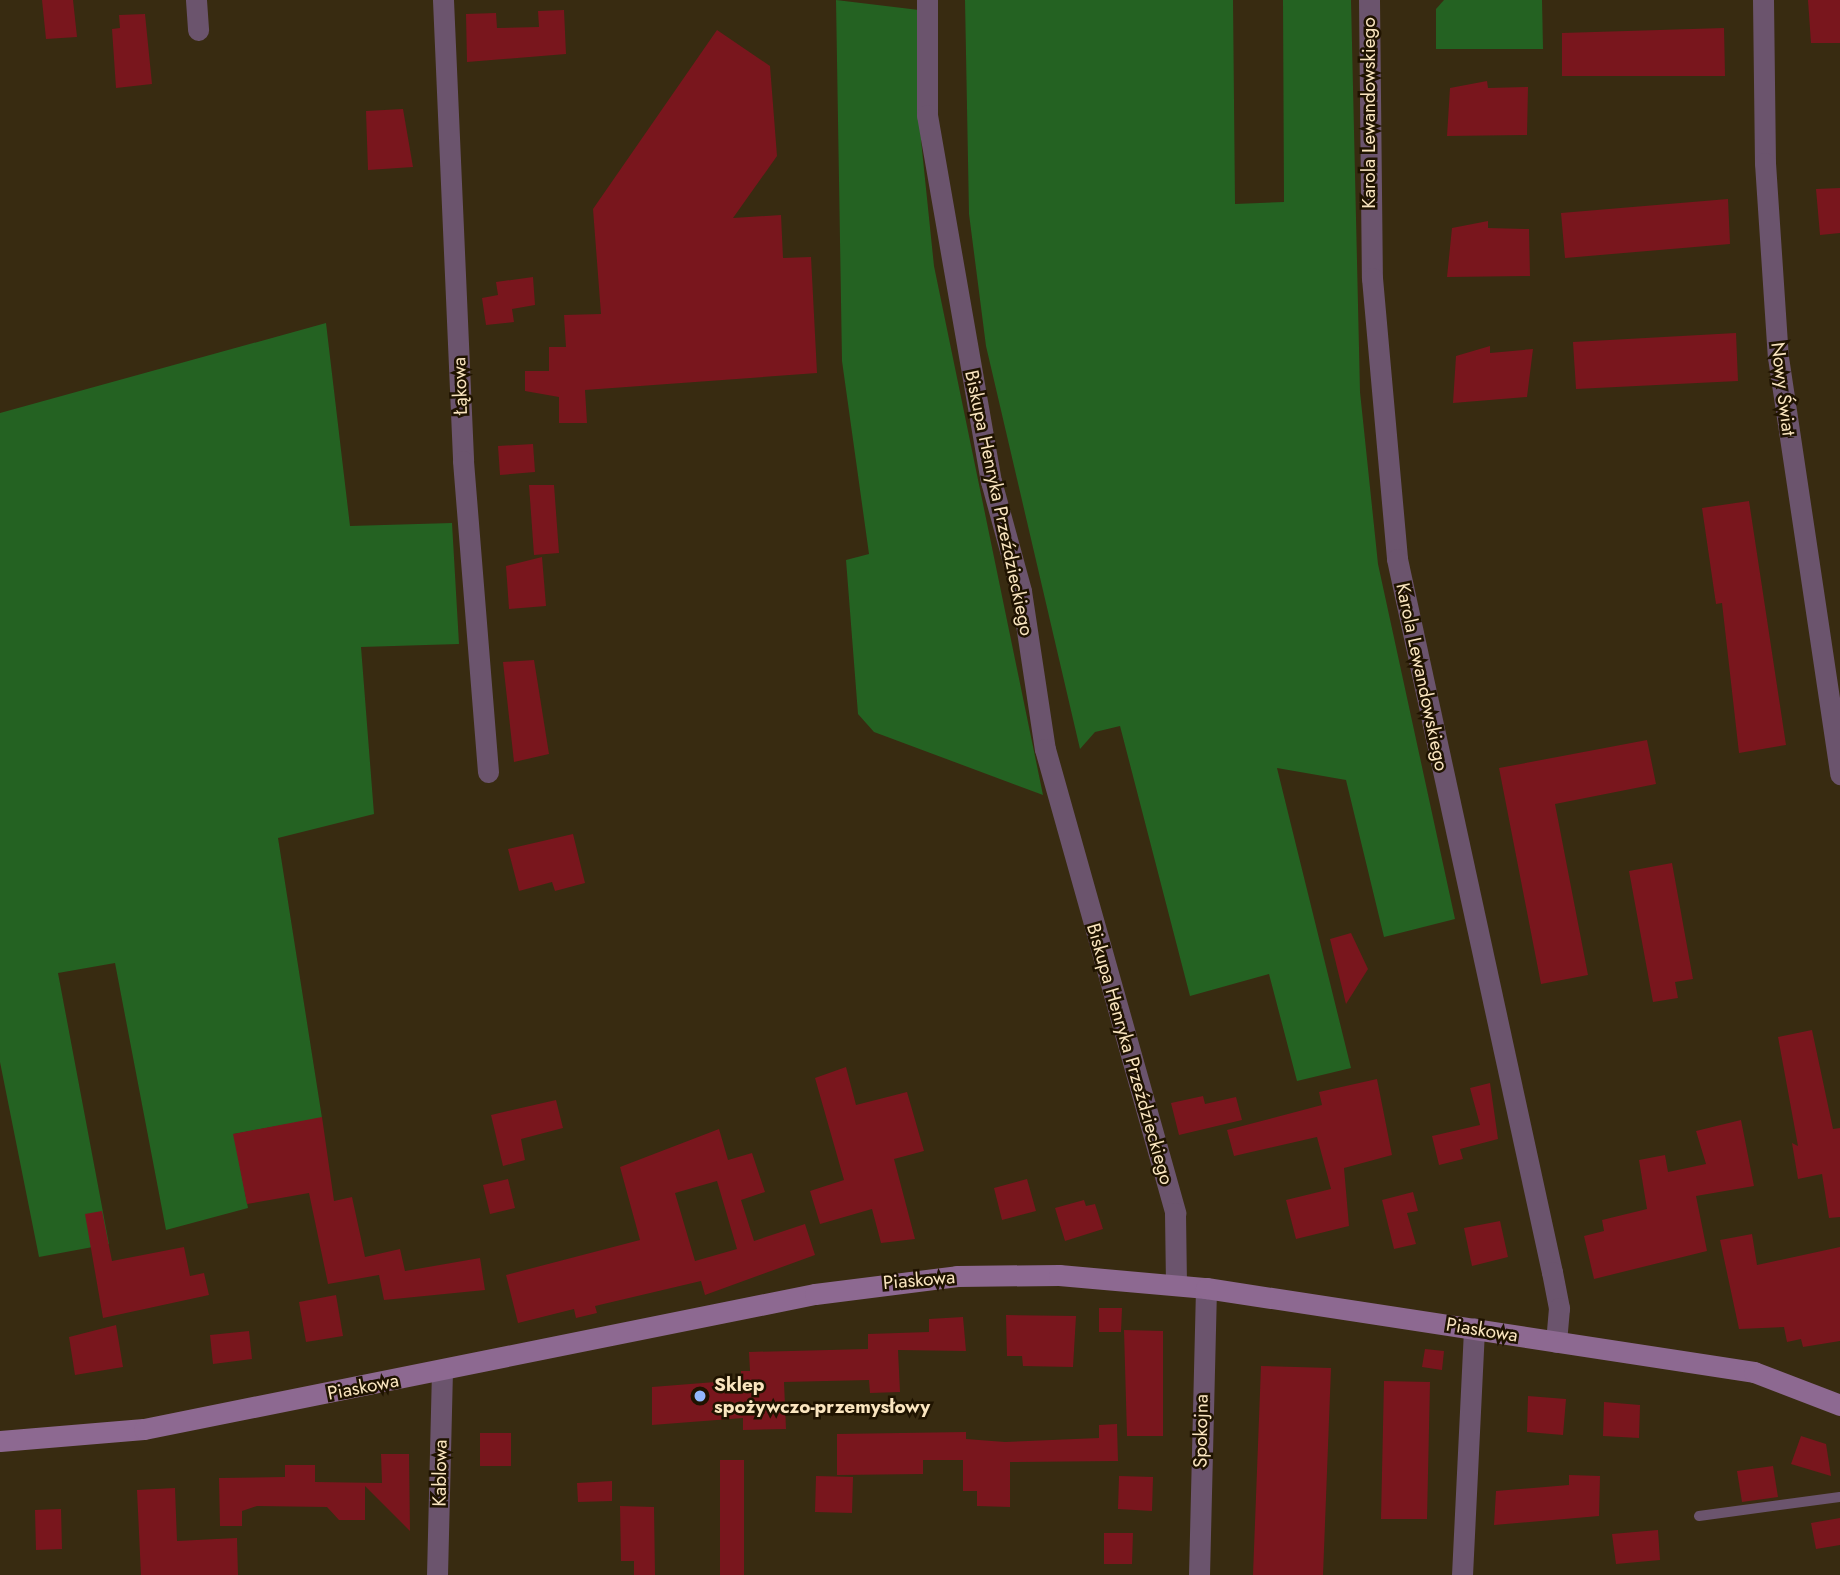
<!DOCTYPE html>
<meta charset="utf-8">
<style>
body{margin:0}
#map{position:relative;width:1840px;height:1575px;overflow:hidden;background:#382b11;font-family:Jost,sans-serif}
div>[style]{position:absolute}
.green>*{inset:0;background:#246222}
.building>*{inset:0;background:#79161d}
.lane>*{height:10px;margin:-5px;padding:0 5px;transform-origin:5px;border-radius:5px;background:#6b546d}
.street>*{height:21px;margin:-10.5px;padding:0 10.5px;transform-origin:10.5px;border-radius:10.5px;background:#6b546d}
.secondary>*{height:21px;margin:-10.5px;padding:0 10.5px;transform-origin:10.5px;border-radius:10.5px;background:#8d6991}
.dots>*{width:19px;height:19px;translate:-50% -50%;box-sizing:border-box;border:4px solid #1f1300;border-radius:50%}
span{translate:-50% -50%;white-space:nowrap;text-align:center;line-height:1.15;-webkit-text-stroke:5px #1f1300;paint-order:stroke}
.street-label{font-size:19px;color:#fae5bf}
.poi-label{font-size:19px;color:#fae5bf;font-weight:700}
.left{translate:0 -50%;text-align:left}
</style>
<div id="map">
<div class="green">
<i style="clip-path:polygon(836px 0,919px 10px,921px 140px,934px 266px,1043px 795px,874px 732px,858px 714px,846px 560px,869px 554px,842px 361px)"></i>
<i style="clip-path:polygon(965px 0,1233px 0,1235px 204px,1284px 202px,1283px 0,1351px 0,1360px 392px,1378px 564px,1455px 919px,1384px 937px,1346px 780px,1277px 768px,1351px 1068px,1297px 1081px,1269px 974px,1190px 996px,1120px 726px,1095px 732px,1080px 749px,986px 346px,969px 214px)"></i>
<i style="clip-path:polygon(1444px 0,1542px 0,1543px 49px,1436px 49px,1436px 9px)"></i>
<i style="clip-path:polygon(326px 323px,350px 526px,452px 523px,459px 644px,361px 647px,374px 814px,278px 838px,322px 1118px,234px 1134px,248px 1208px,166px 1230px,115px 963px,58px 973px,109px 1244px,39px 1257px,0 1062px,0 413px)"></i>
</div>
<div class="building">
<i style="clip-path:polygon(42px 0,73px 0,77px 37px,46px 39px)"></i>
<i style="clip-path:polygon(1808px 0,1840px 0,1840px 43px,1811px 43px)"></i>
<i style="clip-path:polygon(564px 10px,566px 54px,467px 62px,466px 14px,496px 13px,497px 28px,539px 27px,538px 11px)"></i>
<i style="clip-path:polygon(145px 14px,152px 84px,116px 88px,112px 29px,120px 28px,119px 15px)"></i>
<i style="clip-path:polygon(1724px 28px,1725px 76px,1562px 76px,1562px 33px)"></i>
<i style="clip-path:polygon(717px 30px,770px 66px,777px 156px,733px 218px,781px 215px,783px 258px,811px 257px,817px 373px,585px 390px,587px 423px,559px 423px,559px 397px,525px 391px,525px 371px,549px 371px,549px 347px,566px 347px,564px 315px,601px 314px,593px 209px)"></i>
<i style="clip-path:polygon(1487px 81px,1488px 88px,1528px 87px,1527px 135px,1447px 136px,1450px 88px)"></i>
<i style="clip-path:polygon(403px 109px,413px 167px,368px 170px,366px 111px)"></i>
<i style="clip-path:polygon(1840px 188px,1840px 233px,1820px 235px,1816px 189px)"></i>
<i style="clip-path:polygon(1728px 199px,1730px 244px,1565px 258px,1561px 213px)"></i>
<i style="clip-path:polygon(1488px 221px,1488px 228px,1529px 229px,1530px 276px,1447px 277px,1452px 228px)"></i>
<i style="clip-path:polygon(533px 277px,535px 305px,512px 309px,514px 322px,486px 325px,482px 298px,498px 295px,496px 282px)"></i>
<i style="clip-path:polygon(1736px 333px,1738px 381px,1576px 389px,1573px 342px)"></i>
<i style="clip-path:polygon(1490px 346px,1490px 353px,1533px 349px,1527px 397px,1453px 403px,1456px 356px)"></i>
<i style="clip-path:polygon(533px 444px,535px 472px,500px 475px,498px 446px)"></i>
<i style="clip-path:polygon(529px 485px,554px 485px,559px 553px,534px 555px)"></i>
<i style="clip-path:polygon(1749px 501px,1786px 745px,1739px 753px,1722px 603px,1716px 604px,1702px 508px)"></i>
<i style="clip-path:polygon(542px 557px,546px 606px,509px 609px,506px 566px)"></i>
<i style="clip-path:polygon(534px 660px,549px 754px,514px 762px,503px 662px)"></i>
<i style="clip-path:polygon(1647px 740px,1656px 784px,1555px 804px,1588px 975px,1541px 984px,1499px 768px)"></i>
<i style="clip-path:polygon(573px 834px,585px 883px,555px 891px,552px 882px,519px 891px,508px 849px)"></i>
<i style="clip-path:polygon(1672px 863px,1693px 979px,1675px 982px,1678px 998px,1653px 1002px,1629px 871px)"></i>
<i style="clip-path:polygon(1351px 933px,1368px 969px,1346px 1004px,1330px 939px)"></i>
<i style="clip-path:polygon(1812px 1030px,1833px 1129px,1840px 1128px,1840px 1217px,1829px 1218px,1822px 1174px,1798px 1179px,1792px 1143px,1798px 1146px,1778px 1037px)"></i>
<i style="clip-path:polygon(846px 1067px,856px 1105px,907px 1092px,924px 1151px,894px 1159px,915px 1239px,881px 1243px,872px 1209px,820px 1224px,810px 1191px,844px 1180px,815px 1078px)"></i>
<i style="clip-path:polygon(1377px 1079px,1392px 1155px,1344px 1168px,1349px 1226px,1296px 1239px,1286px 1200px,1331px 1189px,1317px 1137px,1234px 1156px,1227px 1130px,1322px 1105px,1319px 1092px)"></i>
<i style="clip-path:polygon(1490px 1083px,1498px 1139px,1460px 1149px,1463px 1159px,1439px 1165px,1432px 1136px,1480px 1125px,1470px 1088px)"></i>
<i style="clip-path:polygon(1203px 1096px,1205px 1104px,1236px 1097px,1242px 1120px,1179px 1135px,1171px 1103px)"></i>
<i style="clip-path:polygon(556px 1100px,563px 1128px,521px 1139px,525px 1160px,503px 1166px,491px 1115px)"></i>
<i style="clip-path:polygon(322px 1117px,334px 1201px,352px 1197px,365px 1257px,400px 1249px,405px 1271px,480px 1258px,485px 1290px,384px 1300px,379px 1275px,328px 1284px,309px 1193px,247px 1204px,233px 1134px)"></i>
<i style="clip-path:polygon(1741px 1120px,1754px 1186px,1696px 1196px,1707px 1251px,1594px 1279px,1584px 1236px,1604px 1231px,1602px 1220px,1647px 1209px,1639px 1160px,1665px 1155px,1668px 1172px,1706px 1164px,1696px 1131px)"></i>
<i style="clip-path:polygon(evenodd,719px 1129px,728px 1160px,752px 1153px,765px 1192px,741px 1200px,754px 1241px,805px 1224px,815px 1255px,705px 1295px,701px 1281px,595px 1306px,597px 1313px,576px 1318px,574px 1309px,518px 1323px,506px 1275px,640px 1240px,620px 1167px,719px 1129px,717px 1181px,737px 1249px,695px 1261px,675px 1193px,717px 1181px)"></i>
<i style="clip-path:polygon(508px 1179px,515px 1208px,490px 1214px,483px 1185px)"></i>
<i style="clip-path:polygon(1027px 1179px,1036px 1211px,1002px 1220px,994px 1188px)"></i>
<i style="clip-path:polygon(1413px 1192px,1418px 1211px,1407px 1213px,1416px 1244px,1394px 1249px,1382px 1200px)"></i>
<i style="clip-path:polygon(1084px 1200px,1086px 1206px,1095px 1204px,1103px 1229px,1065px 1241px,1055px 1208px)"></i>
<i style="clip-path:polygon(102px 1211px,112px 1261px,184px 1247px,190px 1276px,204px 1273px,209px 1295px,103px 1318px,85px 1214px)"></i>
<i style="clip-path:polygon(1500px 1221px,1508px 1257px,1472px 1266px,1464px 1228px)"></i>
<i style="clip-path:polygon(1752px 1234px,1757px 1265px,1840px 1247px,1840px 1341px,1803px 1347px,1801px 1339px,1787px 1342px,1784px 1327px,1739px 1329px,1720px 1240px)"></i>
<i style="clip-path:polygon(336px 1295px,343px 1336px,306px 1342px,299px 1302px)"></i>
<i style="clip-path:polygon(1099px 1308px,1122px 1308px,1121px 1332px,1099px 1332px)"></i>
<i style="clip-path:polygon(1006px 1315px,1076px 1316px,1073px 1367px,1023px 1366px,1022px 1356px,1007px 1356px)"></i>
<i style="clip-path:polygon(963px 1317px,966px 1351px,898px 1350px,900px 1392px,870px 1393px,869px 1380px,784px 1382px,786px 1429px,743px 1430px,743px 1418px,652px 1425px,652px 1387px,741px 1380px,741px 1371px,750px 1371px,749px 1352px,868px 1349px,868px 1334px,929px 1332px,929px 1319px)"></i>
<i style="clip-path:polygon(116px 1325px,123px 1367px,75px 1375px,69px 1337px)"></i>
<i style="clip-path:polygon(1124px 1330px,1163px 1331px,1163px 1436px,1127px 1436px)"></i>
<i style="clip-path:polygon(249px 1331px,252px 1359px,213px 1364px,210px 1335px)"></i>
<i style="clip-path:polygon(1425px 1349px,1444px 1351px,1442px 1370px,1422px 1367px)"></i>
<i style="clip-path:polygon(1261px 1366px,1331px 1368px,1323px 1575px,1253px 1575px)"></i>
<i style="clip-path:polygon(1384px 1381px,1430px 1382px,1427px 1519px,1381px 1519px)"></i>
<i style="clip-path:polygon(1528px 1396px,1566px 1399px,1563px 1435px,1527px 1432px)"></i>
<i style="clip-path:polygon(1604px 1402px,1640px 1405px,1639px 1438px,1603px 1436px)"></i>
<i style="clip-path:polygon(1117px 1424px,1118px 1461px,1010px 1462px,1010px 1507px,977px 1506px,977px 1491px,963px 1491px,963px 1460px,923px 1460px,923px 1474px,837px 1475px,837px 1434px,966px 1432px,966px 1439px,1005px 1442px,1099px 1438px,1099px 1425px)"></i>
<i style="clip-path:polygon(480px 1433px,511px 1433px,511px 1466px,480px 1466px)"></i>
<i style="clip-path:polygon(1801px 1436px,1826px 1444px,1831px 1476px,1791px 1464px)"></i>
<i style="clip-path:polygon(381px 1454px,409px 1454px,410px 1531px,365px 1486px,365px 1520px,339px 1520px,327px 1507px,257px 1506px,242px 1511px,242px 1526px,220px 1526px,219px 1478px,285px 1477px,285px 1465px,315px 1465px,315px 1482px,382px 1483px)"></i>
<i style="clip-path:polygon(720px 1460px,744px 1460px,744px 1575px,720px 1575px)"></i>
<i style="clip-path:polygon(1773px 1466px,1778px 1497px,1742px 1502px,1737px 1471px)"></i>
<i style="clip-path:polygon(1569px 1475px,1600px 1476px,1599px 1516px,1494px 1525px,1496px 1491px,1569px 1485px)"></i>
<i style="clip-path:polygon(816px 1476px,853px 1477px,852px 1513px,815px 1512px)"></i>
<i style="clip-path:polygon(1119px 1476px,1153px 1477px,1152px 1511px,1118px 1509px)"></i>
<i style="clip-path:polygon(612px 1481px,612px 1501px,578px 1502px,577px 1483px)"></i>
<i style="clip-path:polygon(175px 1488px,177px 1541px,237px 1538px,238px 1575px,141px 1575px,137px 1490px)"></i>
<i style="clip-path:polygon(620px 1506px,654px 1507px,655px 1575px,634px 1575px,634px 1561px,621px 1561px)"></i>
<i style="clip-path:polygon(61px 1509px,62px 1549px,36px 1550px,35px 1510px)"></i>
<i style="clip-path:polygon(1840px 1518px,1840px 1545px,1816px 1549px,1811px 1523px)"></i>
<i style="clip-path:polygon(1658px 1530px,1660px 1560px,1616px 1564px,1612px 1534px)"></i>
<i style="clip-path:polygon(1104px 1533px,1133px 1533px,1132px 1564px,1104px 1564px)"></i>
</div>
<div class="lane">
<i style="left:1699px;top:1516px;width:142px;rotate:-7.7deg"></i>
</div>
<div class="street">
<i style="left:196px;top:0;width:30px;rotate:86deg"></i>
<i style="left:443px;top:0;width:461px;rotate:87.5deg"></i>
<i style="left:463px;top:461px;width:312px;rotate:85.4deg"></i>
<i style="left:927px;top:0;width:115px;rotate:90deg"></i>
<i style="left:927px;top:115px;width:372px;rotate:80.1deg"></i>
<i style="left:991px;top:481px;width:114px;rotate:74.7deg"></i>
<i style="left:1021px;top:591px;width:160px;rotate:81.4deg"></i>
<i style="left:1045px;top:749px;width:482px;rotate:74.3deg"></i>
<i style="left:1175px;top:1213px;width:71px;rotate:89.2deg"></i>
<i style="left:1369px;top:0;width:278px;rotate:89.4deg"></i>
<i style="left:1372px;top:278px;width:282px;rotate:84.9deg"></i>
<i style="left:1397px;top:559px;width:730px;rotate:77.74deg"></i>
<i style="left:1552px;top:1272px;width:37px;rotate:79deg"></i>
<i style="left:1559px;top:1308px;width:34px;rotate:95deg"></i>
<i style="left:1763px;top:0;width:163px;rotate:89.3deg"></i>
<i style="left:1765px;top:163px;width:194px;rotate:86.2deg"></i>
<i style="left:1778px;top:357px;width:422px;rotate:81.5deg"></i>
<i style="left:437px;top:1575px;width:203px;rotate:-88.6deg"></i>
<i style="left:1199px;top:1575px;width:287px;rotate:-88.6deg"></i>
<i style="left:1462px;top:1575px;width:247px;rotate:-87.2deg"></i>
</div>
<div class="secondary">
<i style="left:0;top:1441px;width:144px;rotate:-4.8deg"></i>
<i style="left:144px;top:1429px;width:684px;rotate:-11.38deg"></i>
<i style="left:815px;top:1294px;width:143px;rotate:-7.2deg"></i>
<i style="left:957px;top:1276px;width:102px;rotate:-0.6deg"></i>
<i style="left:1059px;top:1275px;width:148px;rotate:5.1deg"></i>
<i style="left:1206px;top:1288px;width:554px;rotate:8.71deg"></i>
<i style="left:1754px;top:1372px;width:92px;rotate:21deg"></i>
</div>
<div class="dots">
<i style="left:700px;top:1396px;background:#93b7fd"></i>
</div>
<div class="street-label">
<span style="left:1369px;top:113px;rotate:-90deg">Karola Lewandowskiego</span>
<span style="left:460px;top:386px;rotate:-92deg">Łąkowa</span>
<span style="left:1783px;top:389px;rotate:83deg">Nowy Świat</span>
<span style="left:999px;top:503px;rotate:78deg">Biskupa Henryka Przeździeckiego</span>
<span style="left:1422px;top:677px;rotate:78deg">Karola Lewandowskiego</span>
<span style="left:1130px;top:1054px;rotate:74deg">Biskupa Henryka Przeździeckiego</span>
<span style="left:919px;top:1280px;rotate:-5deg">Piaskowa</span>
<span style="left:1482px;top:1330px;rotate:9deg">Piaskowa</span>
<span style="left:363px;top:1387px;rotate:-11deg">Piaskowa</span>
<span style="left:1201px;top:1431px;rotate:-89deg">Spokojna</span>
<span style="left:440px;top:1473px;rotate:-89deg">Kablowa</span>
</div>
<div class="poi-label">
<span class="left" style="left:714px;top:1396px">Sklep<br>spożywczo-przemysłowy</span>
</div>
</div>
